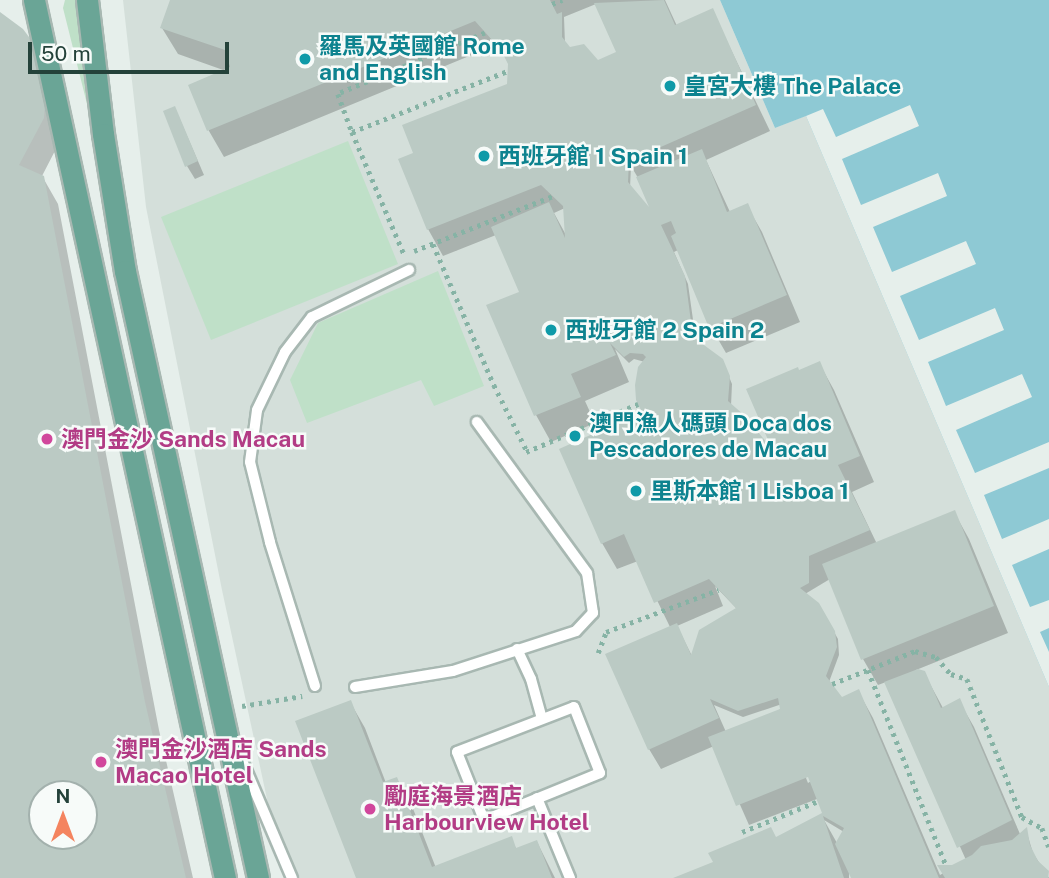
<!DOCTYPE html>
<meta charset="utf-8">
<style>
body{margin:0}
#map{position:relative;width:1049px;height:878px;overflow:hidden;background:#e6efeb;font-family:"Public Sans","Noto Sans SC",sans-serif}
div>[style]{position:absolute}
.built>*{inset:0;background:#d4dfda}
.green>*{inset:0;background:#bfe0c8}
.water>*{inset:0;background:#8ec9d4}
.pier>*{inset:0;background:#e6efeb}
.shadow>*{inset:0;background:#0003}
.building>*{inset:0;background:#bbcac4}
.path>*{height:4.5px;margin-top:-2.25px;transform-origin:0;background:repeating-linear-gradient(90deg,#86b3a5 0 3.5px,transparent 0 8.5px)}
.roads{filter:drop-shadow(2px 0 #a8b8b2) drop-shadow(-2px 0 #a8b8b2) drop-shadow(0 2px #a8b8b2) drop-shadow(0 -2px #a8b8b2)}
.service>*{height:10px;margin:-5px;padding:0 5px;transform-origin:5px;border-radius:5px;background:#fff}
.primary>*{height:21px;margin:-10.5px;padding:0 10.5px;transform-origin:10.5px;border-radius:10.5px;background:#6aa596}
.dots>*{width:19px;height:19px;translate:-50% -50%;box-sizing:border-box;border:4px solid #f7fbf9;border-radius:50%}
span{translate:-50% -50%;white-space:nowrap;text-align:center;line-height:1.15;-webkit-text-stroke:5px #f7fbf9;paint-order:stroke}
.culture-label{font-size:23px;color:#0d838f;font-weight:700}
.left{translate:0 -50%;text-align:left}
.hotel-label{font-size:23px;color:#b23c85;font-weight:700}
.north{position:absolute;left:28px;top:780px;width:70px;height:70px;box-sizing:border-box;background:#f7fbf9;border:2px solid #a3b1ad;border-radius:50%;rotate:0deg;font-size:19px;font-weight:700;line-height:28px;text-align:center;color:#24423a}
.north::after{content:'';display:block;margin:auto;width:24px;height:32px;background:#f4845f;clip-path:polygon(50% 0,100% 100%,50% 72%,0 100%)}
.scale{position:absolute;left:28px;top:42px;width:201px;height:32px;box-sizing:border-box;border:4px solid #24423a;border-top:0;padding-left:9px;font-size:21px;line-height:24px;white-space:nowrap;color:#24423a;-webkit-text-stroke:5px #f7fbf9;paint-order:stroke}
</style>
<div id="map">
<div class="built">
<i style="clip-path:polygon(123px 0,720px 0,775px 128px,823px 109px,1049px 652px,1049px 878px,284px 878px,222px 590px,146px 207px)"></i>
</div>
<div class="green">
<i style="clip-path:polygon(65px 0,82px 0,102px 101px,87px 104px,63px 8px)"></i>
<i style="clip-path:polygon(348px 141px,398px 264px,211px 340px,161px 217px)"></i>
<i style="clip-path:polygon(438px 271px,484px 386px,434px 406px,421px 380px,307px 423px,290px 380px,318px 323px)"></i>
</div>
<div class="water">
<i style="clip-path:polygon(720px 0,1049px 0,1049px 687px,806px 116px,775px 128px)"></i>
</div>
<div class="pier">
<i style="clip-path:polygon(910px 105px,919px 126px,842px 159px,861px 205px,938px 173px,947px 196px,873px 227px,892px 272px,966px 241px,976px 264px,900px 296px,919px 340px,995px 308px,1004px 330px,928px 362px,946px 406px,1022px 374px,1032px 397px,956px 430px,975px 473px,1049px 442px,1049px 468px,984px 495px,1002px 539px,1049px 519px,1049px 549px,1012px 565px,1030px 607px,1049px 600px,1049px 628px,1040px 632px,1049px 652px,1049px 687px,806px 116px,823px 109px,836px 137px)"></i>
</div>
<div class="shadow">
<i style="clip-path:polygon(evenodd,172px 0,665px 0,677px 26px,712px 10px,770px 131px,706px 160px,730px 212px,747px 206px,762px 232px,800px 322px,726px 353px,711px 327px,678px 250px,674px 252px,688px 284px,696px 341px,725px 367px,732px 384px,731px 406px,775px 459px,799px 372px,819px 363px,834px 390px,874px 482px,852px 492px,877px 544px,954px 512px,969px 539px,1008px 633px,916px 670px,924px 673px,943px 708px,959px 701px,974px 727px,1020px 834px,1026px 830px,1033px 853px,1049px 878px,853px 878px,849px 869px,849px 878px,677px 878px,776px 839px,824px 814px,817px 799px,749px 825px,714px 746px,661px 769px,649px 749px,670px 627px,638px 561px,617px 569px,602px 543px,644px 413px,645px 362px,634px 359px,629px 363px,615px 349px,629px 382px,585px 401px,595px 423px,551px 442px,536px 415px,489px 306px,521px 293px,496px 235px,443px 256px,428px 229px,415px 154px,509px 85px,510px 64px,506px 56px,496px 45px,224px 157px,209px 131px,190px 86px,226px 71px,178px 54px,162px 28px,172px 0,596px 4px,618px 53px,597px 62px,569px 49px,565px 44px,564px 17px,596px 4px,172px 0,631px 166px,641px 183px,654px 215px,630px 188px,631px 166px,172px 0,565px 208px,566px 235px,554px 213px,565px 208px,172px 0,830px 579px,863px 659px,878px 685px,886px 682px,966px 860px,940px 875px,873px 718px,858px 691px,841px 699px,829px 682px,839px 655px,838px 639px,818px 604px,805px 594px,830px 579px,172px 0,715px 586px,737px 609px,692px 656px,677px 626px,723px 606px,715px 586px,172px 0,782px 704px,779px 711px,726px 732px,714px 705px,743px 717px,782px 704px,172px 0,787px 730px,811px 781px,808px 783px,787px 730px,172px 0,824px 820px,844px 832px,837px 843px,824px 820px)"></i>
<i style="clip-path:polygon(evenodd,0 14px,37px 50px,58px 145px,42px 176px,58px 204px,159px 730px,193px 878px,0 878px,0 14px,42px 794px,84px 794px,84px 836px,42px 836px,42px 794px)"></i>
<i style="clip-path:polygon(175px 108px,204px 175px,195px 179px,187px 166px)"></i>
<i style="clip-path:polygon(350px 702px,365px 728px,386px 783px,397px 779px,412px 806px,436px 868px,511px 839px,517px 850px,537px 842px,555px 878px,358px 878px)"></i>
</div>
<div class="building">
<i style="clip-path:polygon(170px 0,550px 0,557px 14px,562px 12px,562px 37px,570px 47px,584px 44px,598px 60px,616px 52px,594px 3px,664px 0,675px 25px,713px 8px,756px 105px,629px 161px,628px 182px,649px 207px,636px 177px,702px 149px,727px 212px,748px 203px,787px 295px,709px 328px,671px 236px,676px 233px,671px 221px,661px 225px,685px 276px,693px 337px,723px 359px,730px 376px,728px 401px,744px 415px,772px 449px,746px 389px,798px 367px,799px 370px,820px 361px,860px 456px,838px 465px,870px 530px,809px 556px,809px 583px,800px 588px,819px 603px,835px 631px,837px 647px,826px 676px,842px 697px,859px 689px,939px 878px,851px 878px,835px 844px,844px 828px,823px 816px,844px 878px,673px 878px,713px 862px,708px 853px,771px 827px,776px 837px,822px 813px,808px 777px,736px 806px,708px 737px,780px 709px,778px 698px,738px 711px,710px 699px,719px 718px,648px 750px,605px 654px,677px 623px,691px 655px,699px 630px,736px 608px,709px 579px,654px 603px,624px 534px,601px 544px,559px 449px,642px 412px,636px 400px,635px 385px,638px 367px,646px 357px,643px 354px,630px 353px,624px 357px,610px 343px,616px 355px,571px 374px,581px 397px,534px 416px,486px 305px,519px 292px,491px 227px,549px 202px,565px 238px,563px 206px,541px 185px,427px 230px,398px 159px,413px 153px,402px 125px,507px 84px,508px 64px,501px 50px,475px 21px,207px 131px,188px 85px,230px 67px,225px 50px,160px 28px)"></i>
<i style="clip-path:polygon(evenodd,0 12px,23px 29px,38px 49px,46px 94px,44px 118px,19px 165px,44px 176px,145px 702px,186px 878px,0 878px,0 12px,42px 794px,84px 794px,84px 836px,42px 836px,42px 794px)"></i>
<i style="clip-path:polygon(175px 106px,198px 161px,185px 167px,163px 111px)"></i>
<i style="clip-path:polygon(955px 510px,994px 606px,861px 660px,822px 564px)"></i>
<i style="clip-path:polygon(918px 669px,925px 671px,941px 708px,960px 698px,1012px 820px,957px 848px,884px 682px)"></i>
<i style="clip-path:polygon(351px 700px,383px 782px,397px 777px,432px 867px,512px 836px,516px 848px,537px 840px,552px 878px,356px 878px,295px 721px)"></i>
<i style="clip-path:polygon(1027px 827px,1030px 845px,1038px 861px,1049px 871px,1048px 878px,945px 878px,937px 865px,952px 865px,972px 855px,981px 846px,1012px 840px)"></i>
</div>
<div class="path">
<i style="left:552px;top:4px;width:11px;rotate:-22deg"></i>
<i style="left:485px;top:33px;width:159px;rotate:157.5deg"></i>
<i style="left:338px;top:94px;width:40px;rotate:69.8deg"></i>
<i style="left:352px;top:132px;width:168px;rotate:-21.4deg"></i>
<i style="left:352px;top:132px;width:133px;rotate:66.9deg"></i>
<i style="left:433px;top:244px;width:154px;rotate:66.6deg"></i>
<i style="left:494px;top:385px;width:74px;rotate:63.4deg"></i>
<i style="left:414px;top:251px;width:149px;rotate:-21.6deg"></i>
<i style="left:526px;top:452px;width:122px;rotate:-23.2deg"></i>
<i style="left:598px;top:653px;width:22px;rotate:-69deg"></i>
<i style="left:606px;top:632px;width:120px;rotate:-20.6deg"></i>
<i style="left:868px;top:670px;width:210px;rotate:68.2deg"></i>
<i style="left:832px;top:684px;width:89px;rotate:-21.7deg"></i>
<i style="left:915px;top:651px;width:22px;rotate:16deg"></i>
<i style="left:936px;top:657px;width:23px;rotate:49deg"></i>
<i style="left:951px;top:674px;width:17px;rotate:17deg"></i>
<i style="left:967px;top:679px;width:149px;rotate:68.3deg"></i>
<i style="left:1022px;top:817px;width:23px;rotate:29deg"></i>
<i style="left:1042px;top:828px;width:20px;rotate:70deg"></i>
<i style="left:242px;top:706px;width:61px;rotate:-9.5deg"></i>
<i style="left:742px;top:832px;width:80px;rotate:-22.1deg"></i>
</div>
<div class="roads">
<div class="service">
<i style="left:517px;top:649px;width:33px;rotate:65deg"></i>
<i style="left:531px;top:679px;width:41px;rotate:74.6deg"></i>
<i style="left:315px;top:686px;width:151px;rotate:-107.4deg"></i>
<i style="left:270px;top:542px;width:82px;rotate:-104deg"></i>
<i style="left:250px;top:462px;width:52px;rotate:-82.3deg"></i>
<i style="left:257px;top:410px;width:64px;rotate:-64.2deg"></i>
<i style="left:285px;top:352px;width:44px;rotate:-52.4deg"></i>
<i style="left:312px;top:317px;width:108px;rotate:-25.9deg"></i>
<i style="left:355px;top:687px;width:99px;rotate:-9.3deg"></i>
<i style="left:453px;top:671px;width:129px;rotate:-18deg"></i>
<i style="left:576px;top:631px;width:25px;rotate:-47deg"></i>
<i style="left:593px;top:613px;width:40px;rotate:-98.5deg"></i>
<i style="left:587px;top:573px;width:187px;rotate:-126.1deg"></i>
<i style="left:574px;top:707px;width:71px;rotate:68.5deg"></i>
<i style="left:600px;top:773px;width:125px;rotate:157.9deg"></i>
<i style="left:484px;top:820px;width:73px;rotate:-111.7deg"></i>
<i style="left:457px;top:752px;width:125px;rotate:-21deg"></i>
<i style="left:238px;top:751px;width:138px;rotate:67deg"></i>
<i style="left:537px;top:798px;width:87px;rotate:67.6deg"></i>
</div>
<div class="primary">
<i style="left:34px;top:0;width:899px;rotate:77.73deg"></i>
<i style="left:87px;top:0;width:135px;rotate:83.2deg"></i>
<i style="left:103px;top:134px;width:139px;rotate:80.9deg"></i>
<i style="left:125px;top:271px;width:621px;rotate:77.64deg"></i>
</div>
</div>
<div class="dots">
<i style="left:305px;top:59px;background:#0f9aa8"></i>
<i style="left:670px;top:86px;background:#0f9aa8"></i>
<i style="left:484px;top:156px;background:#0f9aa8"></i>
<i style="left:551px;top:330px;background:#0f9aa8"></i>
<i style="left:575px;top:436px;background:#0f9aa8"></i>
<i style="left:47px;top:439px;background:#d1479c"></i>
<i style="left:636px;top:491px;background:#0f9aa8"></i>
<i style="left:101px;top:762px;background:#d1479c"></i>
<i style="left:370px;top:809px;background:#d1479c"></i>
</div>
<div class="culture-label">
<span class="left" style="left:319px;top:59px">羅馬及英國館 Rome<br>and English</span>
<span class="left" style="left:684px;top:86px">皇宮大樓 The Palace</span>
<span class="left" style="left:498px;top:156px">西班牙館 1 Spain 1</span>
<span class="left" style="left:565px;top:330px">西班牙館 2 Spain 2</span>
<span class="left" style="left:589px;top:436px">澳門漁人碼頭 Doca dos<br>Pescadores de Macau</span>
<span class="left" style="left:650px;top:491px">里斯本館 1 Lisboa 1</span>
</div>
<div class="hotel-label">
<span class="left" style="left:61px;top:439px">澳門金沙 Sands Macau</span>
<span class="left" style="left:115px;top:762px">澳門金沙酒店 Sands<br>Macao Hotel</span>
<span class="left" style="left:384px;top:809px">勵庭海景酒店<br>Harbourview Hotel</span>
</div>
<div class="north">N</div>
<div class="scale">50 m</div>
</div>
